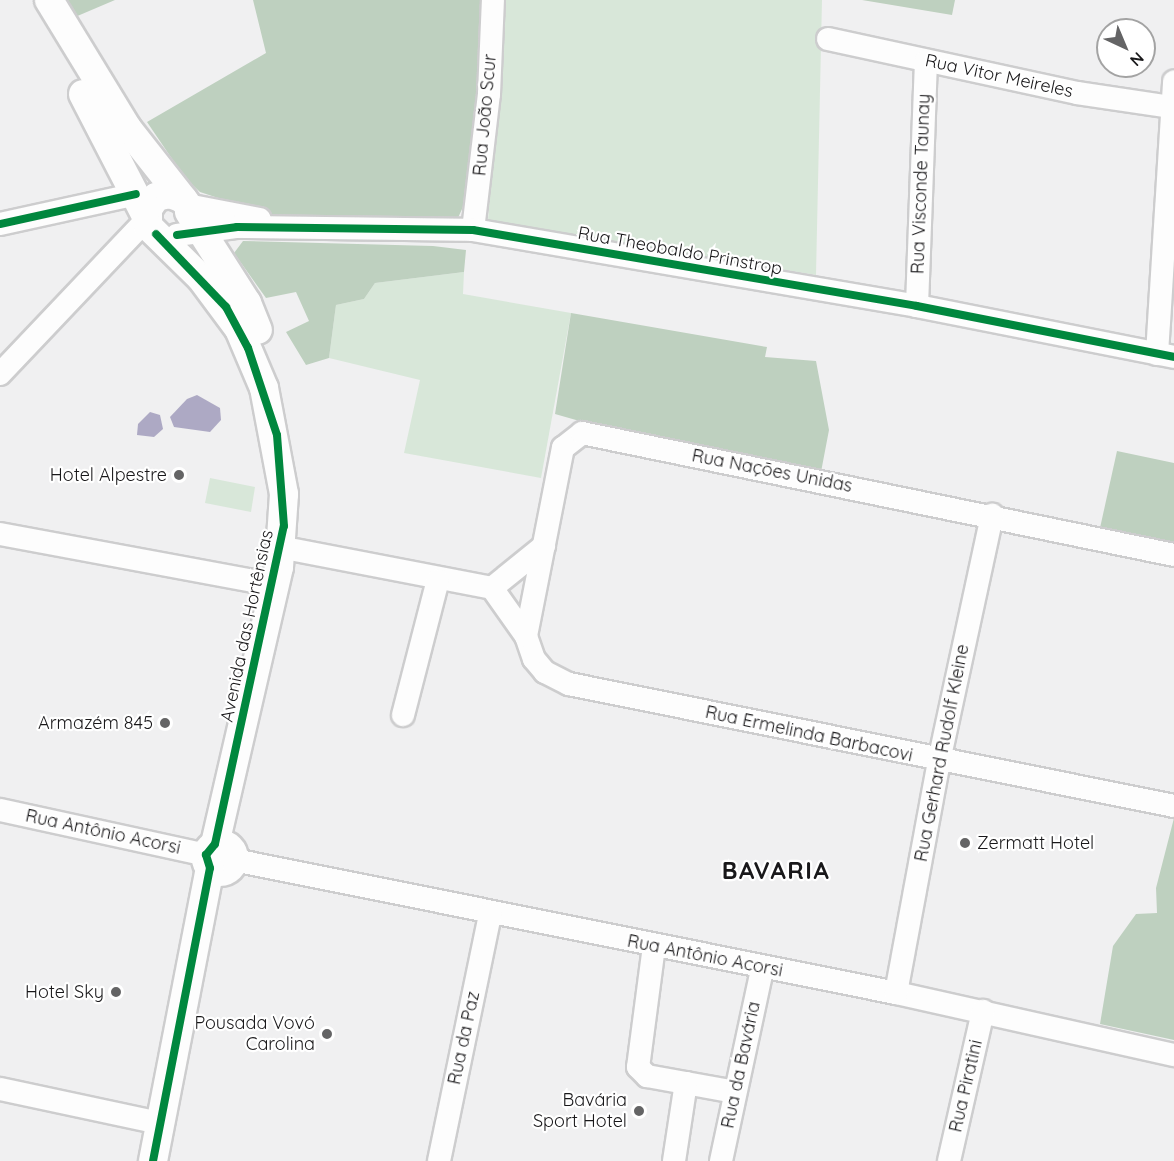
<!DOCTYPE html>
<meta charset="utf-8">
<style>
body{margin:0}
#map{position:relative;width:1174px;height:1161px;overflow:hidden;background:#f0f0f1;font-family:Quicksand,sans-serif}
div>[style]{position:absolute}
.green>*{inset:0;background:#d8e7d9}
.forest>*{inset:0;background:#bed0bf}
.water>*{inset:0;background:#ada9c4}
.roads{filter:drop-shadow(2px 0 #cdcdce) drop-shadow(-2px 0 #cdcdce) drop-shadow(0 2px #cdcdce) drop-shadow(0 -2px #cdcdce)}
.minor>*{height:22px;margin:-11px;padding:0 11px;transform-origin:11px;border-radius:11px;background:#fdfdfd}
.major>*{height:28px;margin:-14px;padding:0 14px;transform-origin:14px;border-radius:14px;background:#fdfdfd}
.major>.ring{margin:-14px;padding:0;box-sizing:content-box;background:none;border:28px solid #fdfdfd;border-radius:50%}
.cycleway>*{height:8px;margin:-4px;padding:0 4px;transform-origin:4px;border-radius:4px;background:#00873e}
.dots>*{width:16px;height:16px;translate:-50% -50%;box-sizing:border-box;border:3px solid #fff;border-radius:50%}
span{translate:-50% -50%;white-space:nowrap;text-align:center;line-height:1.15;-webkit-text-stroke:4.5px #fff;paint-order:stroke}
.street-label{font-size:18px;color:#19181a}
.poi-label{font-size:18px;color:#19181a}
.right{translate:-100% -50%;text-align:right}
.left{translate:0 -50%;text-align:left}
.district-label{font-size:24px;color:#19181a;font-weight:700;letter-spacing:1.5px}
.north{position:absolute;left:1096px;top:18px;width:60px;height:60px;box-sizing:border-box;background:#fff;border:2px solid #a3a3a3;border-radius:50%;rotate:136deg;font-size:16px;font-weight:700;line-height:24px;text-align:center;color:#19181a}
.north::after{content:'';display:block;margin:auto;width:21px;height:27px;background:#646465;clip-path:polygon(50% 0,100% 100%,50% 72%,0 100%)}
</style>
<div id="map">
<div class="green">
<i style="clip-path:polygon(503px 0,822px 0,816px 275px,488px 221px)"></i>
<i style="clip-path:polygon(464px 272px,463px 294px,571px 313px,541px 478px,404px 453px,420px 380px,329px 358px,336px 305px,364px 299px,375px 283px)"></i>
<i style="clip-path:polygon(210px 478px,255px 487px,251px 512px,205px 503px)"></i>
</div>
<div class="forest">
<i style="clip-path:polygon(57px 0,115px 0,68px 20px)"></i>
<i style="clip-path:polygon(253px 0,484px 0,475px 144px,468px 196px,457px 220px,300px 219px,270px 215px,200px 192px,185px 178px,147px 122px,266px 53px)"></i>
<i style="clip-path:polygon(862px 0,955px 0,952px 15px)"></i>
<i style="clip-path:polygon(243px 241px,433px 246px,466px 250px,464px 272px,375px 283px,364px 299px,336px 305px,329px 358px,306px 365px,286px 332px,309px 321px,296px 292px,266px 298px,234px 253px)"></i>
<i style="clip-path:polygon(571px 313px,767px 347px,765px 357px,816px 361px,829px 430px,821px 472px,611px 430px,555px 414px)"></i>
<i style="clip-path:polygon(1117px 451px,1174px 463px,1174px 543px,1100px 528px)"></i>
<i style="clip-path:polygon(1174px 818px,1174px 1040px,1100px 1024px,1113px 946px,1136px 914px,1157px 913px,1156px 888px)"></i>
</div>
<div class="water">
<i style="clip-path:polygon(197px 395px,220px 408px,221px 420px,210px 432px,174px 427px,170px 417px,187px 399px)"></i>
<i style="clip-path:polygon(150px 412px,160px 415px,163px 429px,154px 437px,137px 435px,138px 424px)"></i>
</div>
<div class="roads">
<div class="minor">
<i style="left:828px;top:39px;width:255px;rotate:12.2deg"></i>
<i style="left:1077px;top:93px;width:96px;rotate:8.4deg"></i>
<i style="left:187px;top:205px;width:74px;rotate:10.9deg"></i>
<i style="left:0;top:224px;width:139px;rotate:-12.4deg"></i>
<i style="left:473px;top:230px;width:137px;rotate:-83.3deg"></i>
<i style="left:489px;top:94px;width:94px;rotate:-87.6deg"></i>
<i style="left:177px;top:235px;width:61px;rotate:-7.6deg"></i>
<i style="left:237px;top:227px;width:236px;rotate:0.7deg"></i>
<i style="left:473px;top:230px;width:450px;rotate:9.7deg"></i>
<i style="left:917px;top:306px;width:262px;rotate:11.2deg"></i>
<i style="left:917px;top:306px;width:245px;rotate:-87.9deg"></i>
<i style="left:1157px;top:354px;width:273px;rotate:-86.4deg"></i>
<i style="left:0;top:374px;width:214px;rotate:-46.5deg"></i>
<i style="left:0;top:534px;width:279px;rotate:10.5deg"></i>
<i style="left:295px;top:550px;width:201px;rotate:10.9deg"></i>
<i style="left:492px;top:588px;width:67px;rotate:-38.9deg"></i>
<i style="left:492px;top:588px;width:59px;rotate:54.7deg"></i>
<i style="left:526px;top:636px;width:24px;rotate:71deg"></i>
<i style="left:534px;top:659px;width:17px;rotate:50deg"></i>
<i style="left:545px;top:672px;width:27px;rotate:27deg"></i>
<i style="left:569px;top:684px;width:617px;rotate:11.4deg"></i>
<i style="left:526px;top:636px;width:192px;rotate:-78.9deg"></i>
<i style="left:563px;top:448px;width:24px;rotate:-38deg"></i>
<i style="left:582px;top:433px;width:604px;rotate:11.64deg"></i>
<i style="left:403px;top:715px;width:139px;rotate:-75.5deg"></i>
<i style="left:0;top:810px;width:211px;rotate:12.3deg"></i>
<i style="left:234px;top:860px;width:675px;rotate:11.36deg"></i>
<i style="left:896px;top:993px;width:285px;rotate:12.6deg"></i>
<i style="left:654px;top:946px;width:122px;rotate:97.5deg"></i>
<i style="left:638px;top:1067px;width:13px;rotate:45deg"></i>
<i style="left:647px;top:1076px;width:89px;rotate:10.3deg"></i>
<i style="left:896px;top:993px;width:236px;rotate:-79.5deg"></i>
<i style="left:939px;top:761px;width:252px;rotate:-77.8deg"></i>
<i style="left:0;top:1089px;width:164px;rotate:12deg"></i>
<i style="left:439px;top:1161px;width:252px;rotate:-78.3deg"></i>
<i style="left:674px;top:1161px;width:79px;rotate:-81.3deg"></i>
<i style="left:721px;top:1161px;width:196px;rotate:-77.9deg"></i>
<i style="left:949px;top:1161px;width:154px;rotate:-77.2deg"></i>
</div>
<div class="major">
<i style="left:49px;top:0;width:150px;rotate:58.6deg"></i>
<i style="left:127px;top:128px;width:95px;rotate:51.8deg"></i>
<i style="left:83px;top:94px;width:137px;rotate:62.7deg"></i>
<i style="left:183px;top:199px;width:14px;rotate:-159deg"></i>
<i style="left:170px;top:194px;width:14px;rotate:168deg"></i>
<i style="left:156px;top:197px;width:14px;rotate:124deg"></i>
<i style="left:148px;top:209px;width:17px;rotate:90deg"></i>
<i style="left:148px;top:226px;width:74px;rotate:44.5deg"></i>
<i style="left:201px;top:278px;width:64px;rotate:53.3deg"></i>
<i style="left:239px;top:329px;width:64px;rotate:67deg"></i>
<i style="left:264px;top:388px;width:108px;rotate:79.3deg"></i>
<i style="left:284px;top:494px;width:73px;rotate:93.9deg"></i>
<i style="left:279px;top:567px;width:284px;rotate:103deg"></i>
<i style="left:189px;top:212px;width:108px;rotate:57.5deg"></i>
<i style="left:247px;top:303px;width:29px;rotate:68deg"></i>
<i class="ring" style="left:206px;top:844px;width:0;height:0"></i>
<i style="left:153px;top:1161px;width:298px;rotate:-79deg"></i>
</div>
</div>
<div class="cycleway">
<i style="left:0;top:224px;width:139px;rotate:-12.4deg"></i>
<i style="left:177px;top:235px;width:61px;rotate:-7.6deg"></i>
<i style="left:237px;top:227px;width:236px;rotate:0.7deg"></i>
<i style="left:473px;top:230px;width:450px;rotate:9.7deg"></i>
<i style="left:917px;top:306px;width:262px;rotate:11.2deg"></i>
<i style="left:153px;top:1161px;width:298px;rotate:-79deg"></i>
<i style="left:210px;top:868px;width:14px;rotate:-107deg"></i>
<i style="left:206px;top:855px;width:14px;rotate:-51deg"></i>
<i style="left:215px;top:844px;width:325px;rotate:-77.8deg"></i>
<i style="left:284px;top:526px;width:91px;rotate:-94.4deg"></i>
<i style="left:277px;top:435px;width:92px;rotate:-108.4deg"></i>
<i style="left:248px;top:348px;width:47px;rotate:-118.2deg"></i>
<i style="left:226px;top:307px;width:101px;rotate:-133.8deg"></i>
</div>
<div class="dots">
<i style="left:179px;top:475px;background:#646465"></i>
<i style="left:165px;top:723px;background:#646465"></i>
<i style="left:965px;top:843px;background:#646465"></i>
<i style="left:116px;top:992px;background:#646465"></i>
<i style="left:327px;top:1034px;background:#646465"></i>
<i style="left:639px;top:1111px;background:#646465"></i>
</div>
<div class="street-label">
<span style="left:999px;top:76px;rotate:12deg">Rua Vitor Meireles</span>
<span style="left:485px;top:115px;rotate:-85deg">Rua João Scur</span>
<span style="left:921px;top:184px;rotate:-88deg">Rua Visconde Taunay</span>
<span style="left:680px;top:251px;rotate:10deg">Rua Theobaldo Prinstrop</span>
<span style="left:772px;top:471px;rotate:11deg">Rua Nações Unidas</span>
<span style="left:247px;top:626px;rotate:-78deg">Avenida das Hortênsias</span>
<span style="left:809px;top:734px;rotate:12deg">Rua Ermelinda Barbacovi</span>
<span style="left:942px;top:753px;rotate:-79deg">Rua Gerhard Rudolf Kleine</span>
<span style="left:103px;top:832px;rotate:12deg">Rua Antônio Acorsi</span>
<span style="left:705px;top:956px;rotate:11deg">Rua Antônio Acorsi</span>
<span style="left:464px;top:1038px;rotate:-78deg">Rua da Paz</span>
<span style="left:741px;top:1065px;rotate:-78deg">Rua da Bavária</span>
<span style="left:966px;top:1086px;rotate:-77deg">Rua Piratini</span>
</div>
<div class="poi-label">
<span class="right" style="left:167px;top:475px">Hotel Alpestre</span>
<span class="right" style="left:153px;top:723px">Armazém 845</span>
<span class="left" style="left:977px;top:843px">Zermatt Hotel</span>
<span class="right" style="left:104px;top:992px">Hotel Sky</span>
<span class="right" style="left:315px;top:1034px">Pousada Vovó<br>Carolina</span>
<span class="right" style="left:627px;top:1111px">Bavária<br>Sport Hotel</span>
</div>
<div class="district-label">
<span style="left:776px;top:871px">BAVARIA</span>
</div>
<div class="north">N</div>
</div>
